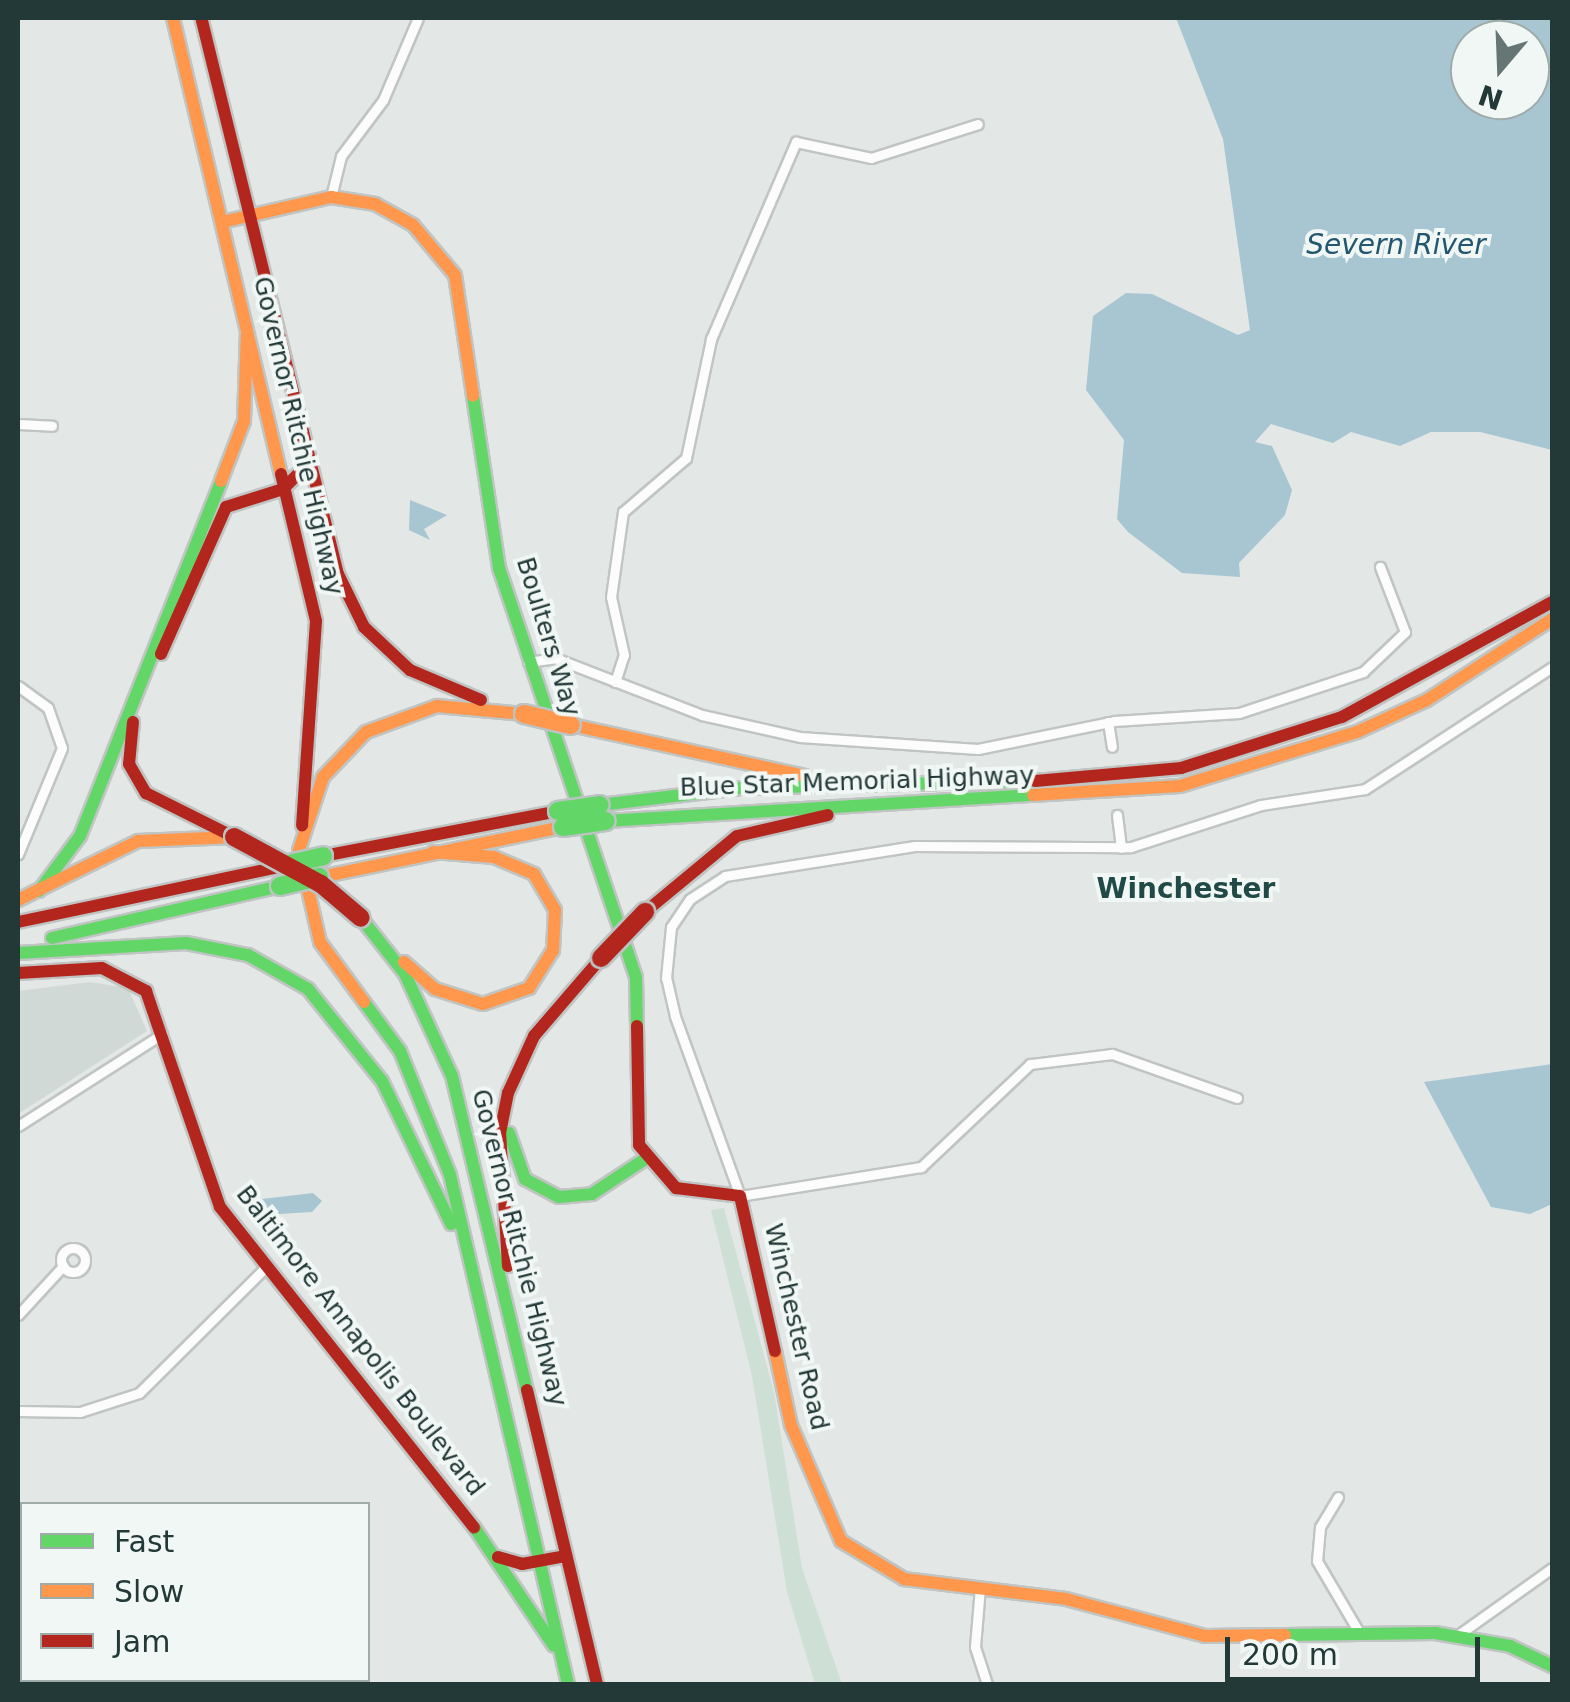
<!DOCTYPE html>
<style>
body{margin:0}
#map{position:relative;width:1570px;height:1702px;overflow:hidden;background:#e3e8e6;font-family:"DejaVu Sans",sans-serif}
div>[style]{position:absolute}
.built>*{inset:0;background:#d1d9d7}
.green>*{inset:0;background:#cee0d6}
.water>*{inset:0;background:#a8c6d2}
.roads{filter:drop-shadow(2px 0 #c0c5c3) drop-shadow(-2px 0 #c0c5c3) drop-shadow(0 2px #c0c5c3) drop-shadow(0 -2px #c0c5c3)}
.street>*{height:9px;margin:-4.5px;padding:0 4.5px;transform-origin:4.5px;border-radius:4.5px;background:#fbfcfb}
.street>.ring{margin:-4.5px;padding:0;box-sizing:content-box;background:none;border:9px solid #fbfcfb;border-radius:50%}
.fast>*{height:12px;margin:-6px;padding:0 6px;transform-origin:6px;border-radius:6px;background:#63d668}
.slow>*{height:12px;margin:-6px;padding:0 6px;transform-origin:6px;border-radius:6px;background:#ff974d}
.jam>*{height:12px;margin:-6px;padding:0 6px;transform-origin:6px;border-radius:6px;background:#b3261e}
.bridges{filter:drop-shadow(2px 0 #bcc4c3) drop-shadow(-2px 0 #bcc4c3) drop-shadow(0 2px #bcc4c3) drop-shadow(0 -2px #bcc4c3)}
.fast-bridge>*{height:18px;margin:-9px;padding:0 9px;transform-origin:9px;border-radius:9px;background:#63d668}
.slow-bridge>*{height:18px;margin:-9px;padding:0 9px;transform-origin:9px;border-radius:9px;background:#ff974d}
.jam-bridge>*{height:18px;margin:-9px;padding:0 9px;transform-origin:9px;border-radius:9px;background:#b3261e}
span{translate:-50% -50%;white-space:nowrap;text-align:center;line-height:1.15;-webkit-text-stroke:8px #f1f7f5;paint-order:stroke}
.street-label{font-size:25px;color:#233937}
.water-label{font-size:28px;color:#23566f;font-style:italic}
.neighbourhood-label{font-size:28px;color:#214946;font-weight:700}
.frame{position:absolute;inset:0;border:20px solid #233937;pointer-events:none}
.legend{position:absolute;left:20px;top:1502px;width:350px;height:180px;box-sizing:border-box;background:#f1f7f5;border:2px solid #9faba9;margin:0;padding:12px 18px;list-style:none;font-size:30px;color:#233937}
.legend li{display:flex;align-items:center;gap:20px;height:50px}
.legend b{width:50px;border:2px solid #9faba9}
.north{position:absolute;left:1450px;top:20px;width:100px;height:100px;box-sizing:border-box;background:#f1f7f5;border:2px solid #9faba9;border-radius:50%;rotate:199deg;font-size:28px;font-weight:700;line-height:40px;text-align:center;color:#233937}
.north::after{content:'';display:block;margin:auto;width:35px;height:45px;background:#667674;clip-path:polygon(50% 0,100% 100%,50% 72%,0 100%)}
.scale{position:absolute;left:1225px;top:1637px;width:255px;height:45px;box-sizing:border-box;border:5px solid #233937;border-top:0;padding-left:12px;font-size:30px;line-height:35px;white-space:nowrap;color:#233937;-webkit-text-stroke:8px #f1f7f5;paint-order:stroke}
</style>
<div id="map">
<div class="built">
<i style="clip-path:polygon(90px 982px,128px 988px,147px 1031px,18px 1114px,18px 991px)"></i>
</div>
<div class="green">
<i style="clip-path:polygon(724px 1208px,774px 1392px,802px 1568px,842px 1684px,815px 1684px,787px 1592px,752px 1376px,711px 1210px)"></i>
</div>
<div class="water">
<i style="clip-path:polygon(evenodd,1176px 18px,1552px 18px,1552px 450px,1480px 432px,1431px 432px,1400px 446px,1351px 432px,1333px 443px,1271px 424px,1255px 442px,1272px 446px,1292px 490px,1285px 515px,1239px 563px,1240px 577px,1182px 573px,1128px 532px,1117px 519px,1124px 440px,1086px 390px,1093px 316px,1126px 293px,1152px 294px,1238px 335px,1250px 330px,1223px 139px,1176px 18px,1530px 40px,1530px 100px,1470px 100px,1470px 40px,1530px 40px)"></i>
<i style="clip-path:polygon(410px 500px,447px 515px,424px 529px,430px 540px,409px 530px)"></i>
<i style="clip-path:polygon(1552px 1064px,1552px 1204px,1530px 1214px,1491px 1207px,1424px 1082px)"></i>
<i style="clip-path:polygon(313px 1193px,322px 1201px,312px 1212px,263px 1215px,262px 1199px)"></i>
</div>
<div class="roads">
<div class="street">
<i style="left:331px;top:197px;width:42px;rotate:-76.3deg"></i>
<i style="left:341px;top:156px;width:70px;rotate:-53.1deg"></i>
<i style="left:383px;top:100px;width:89px;rotate:-66.9deg"></i>
<i style="left:18px;top:424px;width:34px;rotate:3deg"></i>
<i style="left:528px;top:662px;width:27px;rotate:-8deg"></i>
<i style="left:555px;top:658px;width:158px;rotate:21.2deg"></i>
<i style="left:702px;top:715px;width:100px;rotate:12.7deg"></i>
<i style="left:800px;top:737px;width:178px;rotate:3.9deg"></i>
<i style="left:978px;top:749px;width:139px;rotate:-11.6deg"></i>
<i style="left:1114px;top:721px;width:125px;rotate:-3.7deg"></i>
<i style="left:1239px;top:713px;width:131px;rotate:-18.3deg"></i>
<i style="left:1363px;top:672px;width:58px;rotate:-43.6deg"></i>
<i style="left:1405px;top:632px;width:70px;rotate:-111deg"></i>
<i style="left:615px;top:682px;width:28px;rotate:-72deg"></i>
<i style="left:624px;top:655px;width:59px;rotate:-102.6deg"></i>
<i style="left:611px;top:597px;width:86px;rotate:-82deg"></i>
<i style="left:623px;top:512px;width:83px;rotate:-40.6deg"></i>
<i style="left:686px;top:458px;width:122px;rotate:-78.1deg"></i>
<i style="left:711px;top:339px;width:215px;rotate:-66.7deg"></i>
<i style="left:796px;top:142px;width:77px;rotate:12deg"></i>
<i style="left:871px;top:158px;width:112px;rotate:-17.6deg"></i>
<i style="left:18px;top:686px;width:37px;rotate:36deg"></i>
<i style="left:48px;top:708px;width:42px;rotate:70.7deg"></i>
<i style="left:62px;top:748px;width:115px;rotate:112.5deg"></i>
<i style="left:1108px;top:722px;width:25px;rotate:81deg"></i>
<i style="left:1117px;top:815px;width:33px;rotate:83deg"></i>
<i style="left:1237px;top:1098px;width:133px;rotate:-160.6deg"></i>
<i style="left:1112px;top:1054px;width:83px;rotate:173deg"></i>
<i style="left:1030px;top:1064px;width:150px;rotate:136.6deg"></i>
<i style="left:921px;top:1167px;width:183px;rotate:170.9deg"></i>
<i style="left:740px;top:1196px;width:191px;rotate:-109.9deg"></i>
<i style="left:675px;top:1016px;width:39px;rotate:-103deg"></i>
<i style="left:666px;top:978px;width:51px;rotate:-84.4deg"></i>
<i style="left:671px;top:927px;width:34px;rotate:-56deg"></i>
<i style="left:690px;top:899px;width:42px;rotate:-33.3deg"></i>
<i style="left:725px;top:876px;width:192px;rotate:-9deg"></i>
<i style="left:915px;top:846px;width:216px;rotate:0.3deg"></i>
<i style="left:1131px;top:847px;width:137px;rotate:-17.9deg"></i>
<i style="left:1261px;top:805px;width:105px;rotate:-8.7deg"></i>
<i style="left:1365px;top:789px;width:223px;rotate:-33.1deg"></i>
<i style="left:18px;top:1126px;width:171px;rotate:-32.6deg"></i>
<i class="ring" style="left:61px;top:1248px;width:15px;height:15px"></i>
<i style="left:18px;top:1315px;width:67px;rotate:-47.4deg"></i>
<i style="left:18px;top:1411px;width:62px;rotate:0.9deg"></i>
<i style="left:80px;top:1412px;width:62px;rotate:-17.9deg"></i>
<i style="left:139px;top:1393px;width:179px;rotate:-44.8deg"></i>
<i style="left:1338px;top:1497px;width:35px;rotate:121deg"></i>
<i style="left:1320px;top:1527px;width:34px;rotate:95deg"></i>
<i style="left:1317px;top:1561px;width:85px;rotate:59.5deg"></i>
<i style="left:980px;top:1587px;width:60px;rotate:94.8deg"></i>
<i style="left:975px;top:1647px;width:39px;rotate:72deg"></i>
<i style="left:1458px;top:1635px;width:115px;rotate:-35.5deg"></i>
<i style="left:216px;top:1680px;width:8px;rotate:30deg"></i>
</div>
<div class="fast">
<i style="left:473px;top:396px;width:174px;rotate:81.4deg"></i>
<i style="left:499px;top:568px;width:432px;rotate:71.5deg"></i>
<i style="left:636px;top:978px;width:48px;rotate:88.8deg"></i>
<i style="left:600px;top:805px;width:142px;rotate:-6.9deg"></i>
<i style="left:741px;top:788px;width:294px;rotate:-1.4deg"></i>
<i style="left:606px;top:821px;width:428px;rotate:-3.5deg"></i>
<i style="left:39px;top:891px;width:69px;rotate:-53.3deg"></i>
<i style="left:80px;top:836px;width:382px;rotate:-68.3deg"></i>
<i style="left:361px;top:918px;width:71px;rotate:51.8deg"></i>
<i style="left:405px;top:974px;width:112px;rotate:65.3deg"></i>
<i style="left:452px;top:1076px;width:323px;rotate:76.6deg"></i>
<i style="left:52px;top:938px;width:234px;rotate:-12.8deg"></i>
<i style="left:18px;top:953px;width:168px;rotate:-3.4deg"></i>
<i style="left:186px;top:943px;width:63px;rotate:11deg"></i>
<i style="left:248px;top:955px;width:69px;rotate:29.5deg"></i>
<i style="left:308px;top:989px;width:118px;rotate:51.2deg"></i>
<i style="left:382px;top:1081px;width:159px;rotate:64.2deg"></i>
<i style="left:364px;top:1002px;width:61px;rotate:53.7deg"></i>
<i style="left:400px;top:1051px;width:134px;rotate:68deg"></i>
<i style="left:450px;top:1175px;width:522px;rotate:76.95deg"></i>
<i style="left:509px;top:1133px;width:49px;rotate:70.8deg"></i>
<i style="left:525px;top:1179px;width:38px;rotate:28deg"></i>
<i style="left:559px;top:1197px;width:33px;rotate:-5deg"></i>
<i style="left:592px;top:1194px;width:64px;rotate:-33.4deg"></i>
<i style="left:474px;top:1527px;width:143px;rotate:56.1deg"></i>
<i style="left:1285px;top:1635px;width:150px;rotate:-0.8deg"></i>
<i style="left:1435px;top:1633px;width:76px;rotate:9.8deg"></i>
<i style="left:1510px;top:1646px;width:47px;rotate:25.5deg"></i>
</div>
<div class="slow">
<i style="left:173px;top:18px;width:469px;rotate:76.7deg"></i>
<i style="left:222px;top:222px;width:112px;rotate:-12.9deg"></i>
<i style="left:331px;top:197px;width:45px;rotate:9deg"></i>
<i style="left:375px;top:204px;width:43px;rotate:28.9deg"></i>
<i style="left:413px;top:225px;width:65px;rotate:50deg"></i>
<i style="left:455px;top:275px;width:122px;rotate:81.5deg"></i>
<i style="left:221px;top:481px;width:64px;rotate:-69deg"></i>
<i style="left:244px;top:421px;width:90px;rotate:-88.1deg"></i>
<i style="left:571px;top:725px;width:239px;rotate:12.3deg"></i>
<i style="left:1033px;top:795px;width:147px;rotate:-3.5deg"></i>
<i style="left:1180px;top:786px;width:185px;rotate:-17deg"></i>
<i style="left:1357px;top:732px;width:77px;rotate:-24.6deg"></i>
<i style="left:1427px;top:700px;width:149px;rotate:-32.9deg"></i>
<i style="left:326px;top:876px;width:242px;rotate:-11.7deg"></i>
<i style="left:18px;top:900px;width:134px;rotate:-26.2deg"></i>
<i style="left:138px;top:841px;width:96px;rotate:-2.4deg"></i>
<i style="left:404px;top:962px;width:41px;rotate:41.1deg"></i>
<i style="left:435px;top:989px;width:50px;rotate:17.4deg"></i>
<i style="left:483px;top:1004px;width:49px;rotate:-19.2deg"></i>
<i style="left:529px;top:988px;width:45px;rotate:-57.7deg"></i>
<i style="left:553px;top:950px;width:40px;rotate:-87.1deg"></i>
<i style="left:555px;top:910px;width:42px;rotate:-120.3deg"></i>
<i style="left:534px;top:874px;width:43px;rotate:-157deg"></i>
<i style="left:494px;top:857px;width:61px;rotate:-175.3deg"></i>
<i style="left:364px;top:1002px;width:74px;rotate:-126.3deg"></i>
<i style="left:320px;top:942px;width:94px;rotate:-102.9deg"></i>
<i style="left:299px;top:850px;width:77px;rotate:-71.8deg"></i>
<i style="left:323px;top:777px;width:62px;rotate:-46.3deg"></i>
<i style="left:366px;top:732px;width:76px;rotate:-20.1deg"></i>
<i style="left:437px;top:706px;width:87px;rotate:5.3deg"></i>
<i style="left:775px;top:1351px;width:76px;rotate:77.8deg"></i>
<i style="left:791px;top:1425px;width:126px;rotate:66.7deg"></i>
<i style="left:841px;top:1541px;width:74px;rotate:31.1deg"></i>
<i style="left:904px;top:1579px;width:163px;rotate:7deg"></i>
<i style="left:1066px;top:1599px;width:144px;rotate:14.9deg"></i>
<i style="left:1205px;top:1636px;width:80px;rotate:-0.7deg"></i>
</div>
<div class="jam">
<i style="left:303px;top:432px;width:146px;rotate:76.2deg"></i>
<i style="left:338px;top:574px;width:59px;rotate:63.9deg"></i>
<i style="left:364px;top:627px;width:63px;rotate:43.1deg"></i>
<i style="left:410px;top:670px;width:77px;rotate:22.9deg"></i>
<i style="left:281px;top:474px;width:151px;rotate:76.6deg"></i>
<i style="left:316px;top:621px;width:205px;rotate:93.9deg"></i>
<i style="left:161px;top:654px;width:161px;rotate:-66.1deg"></i>
<i style="left:226px;top:507px;width:60px;rotate:-17.5deg"></i>
<i style="left:283px;top:489px;width:28px;rotate:-45deg"></i>
<i style="left:303px;top:469px;width:37px;rotate:-90deg"></i>
<i style="left:303px;top:432px;width:426px;rotate:-103.8deg"></i>
<i style="left:133px;top:722px;width:42px;rotate:95.4deg"></i>
<i style="left:129px;top:764px;width:34px;rotate:60deg"></i>
<i style="left:146px;top:793px;width:98px;rotate:26.6deg"></i>
<i style="left:1035px;top:781px;width:147px;rotate:-5.1deg"></i>
<i style="left:1181px;top:768px;width:169px;rotate:-17.6deg"></i>
<i style="left:1342px;top:717px;width:239px;rotate:-28.7deg"></i>
<i style="left:323px;top:856px;width:239px;rotate:-10.8deg"></i>
<i style="left:645px;top:912px;width:119px;rotate:-39.6deg"></i>
<i style="left:737px;top:836px;width:93px;rotate:-13deg"></i>
<i style="left:18px;top:922px;width:267px;rotate:-11.9deg"></i>
<i style="left:18px;top:973px;width:84px;rotate:-3.4deg"></i>
<i style="left:102px;top:968px;width:50px;rotate:27.6deg"></i>
<i style="left:146px;top:991px;width:228px;rotate:71.1deg"></i>
<i style="left:220px;top:1207px;width:409px;rotate:51.6deg"></i>
<i style="left:637px;top:1026px;width:119px;rotate:89deg"></i>
<i style="left:639px;top:1145px;width:57px;rotate:49.3deg"></i>
<i style="left:676px;top:1188px;width:64px;rotate:7.1deg"></i>
<i style="left:740px;top:1196px;width:159px;rotate:77.3deg"></i>
<i style="left:508px;top:1266px;width:133px;rotate:-93.4deg"></i>
<i style="left:500px;top:1133px;width:41px;rotate:-78.7deg"></i>
<i style="left:508px;top:1093px;width:63px;rotate:-65.5deg"></i>
<i style="left:534px;top:1036px;width:103px;rotate:-49.3deg"></i>
<i style="left:527px;top:1390px;width:302px;rotate:76.6deg"></i>
<i style="left:498px;top:1557px;width:25px;rotate:16deg"></i>
<i style="left:522px;top:1564px;width:45px;rotate:-10.3deg"></i>
</div>
</div>
<div class="bridges">
<div class="fast-bridge">
<i style="left:558px;top:811px;width:42px;rotate:-8.1deg"></i>
<i style="left:563px;top:827px;width:43px;rotate:-7.9deg"></i>
<i style="left:285px;top:865px;width:39px;rotate:-13deg"></i>
<i style="left:280px;top:886px;width:40px;rotate:-13deg"></i>
</div>
<div class="slow-bridge">
<i style="left:524px;top:714px;width:48px;rotate:13.2deg"></i>
</div>
<div class="jam-bridge">
<i style="left:234px;top:837px;width:99px;rotate:28.4deg"></i>
<i style="left:321px;top:884px;width:52px;rotate:40.4deg"></i>
<i style="left:601px;top:958px;width:64px;rotate:-46.3deg"></i>
</div>
</div>
<div class="street-label">
<span style="left:298px;top:436px;rotate:77deg">Governor Ritchie Highway</span>
<span style="left:548px;top:637px;rotate:73deg">Boulters Way</span>
<span style="left:857px;top:782px;rotate:-2deg">Blue Star Memorial Highway</span>
<span style="left:519px;top:1248px;rotate:76deg">Governor Ritchie Highway</span>
<span style="left:796px;top:1327px;rotate:77deg">Winchester Road</span>
<span style="left:360px;top:1341px;rotate:52deg">Baltimore Annapolis Boulevard</span>
</div>
<div class="water-label">
<span style="left:1396px;top:245px">Severn River</span>
</div>
<div class="neighbourhood-label">
<span style="left:1186px;top:889px">Winchester</span>
</div>
<div class="frame"></div>
<ul class="legend">
<li><b style="height:12px;background:#63d668"></b>Fast</li>
<li><b style="height:12px;background:#ff974d"></b>Slow</li>
<li><b style="height:12px;background:#b3261e"></b>Jam</li>
</ul>
<div class="north">N</div>
<div class="scale">200 m</div>
</div>
